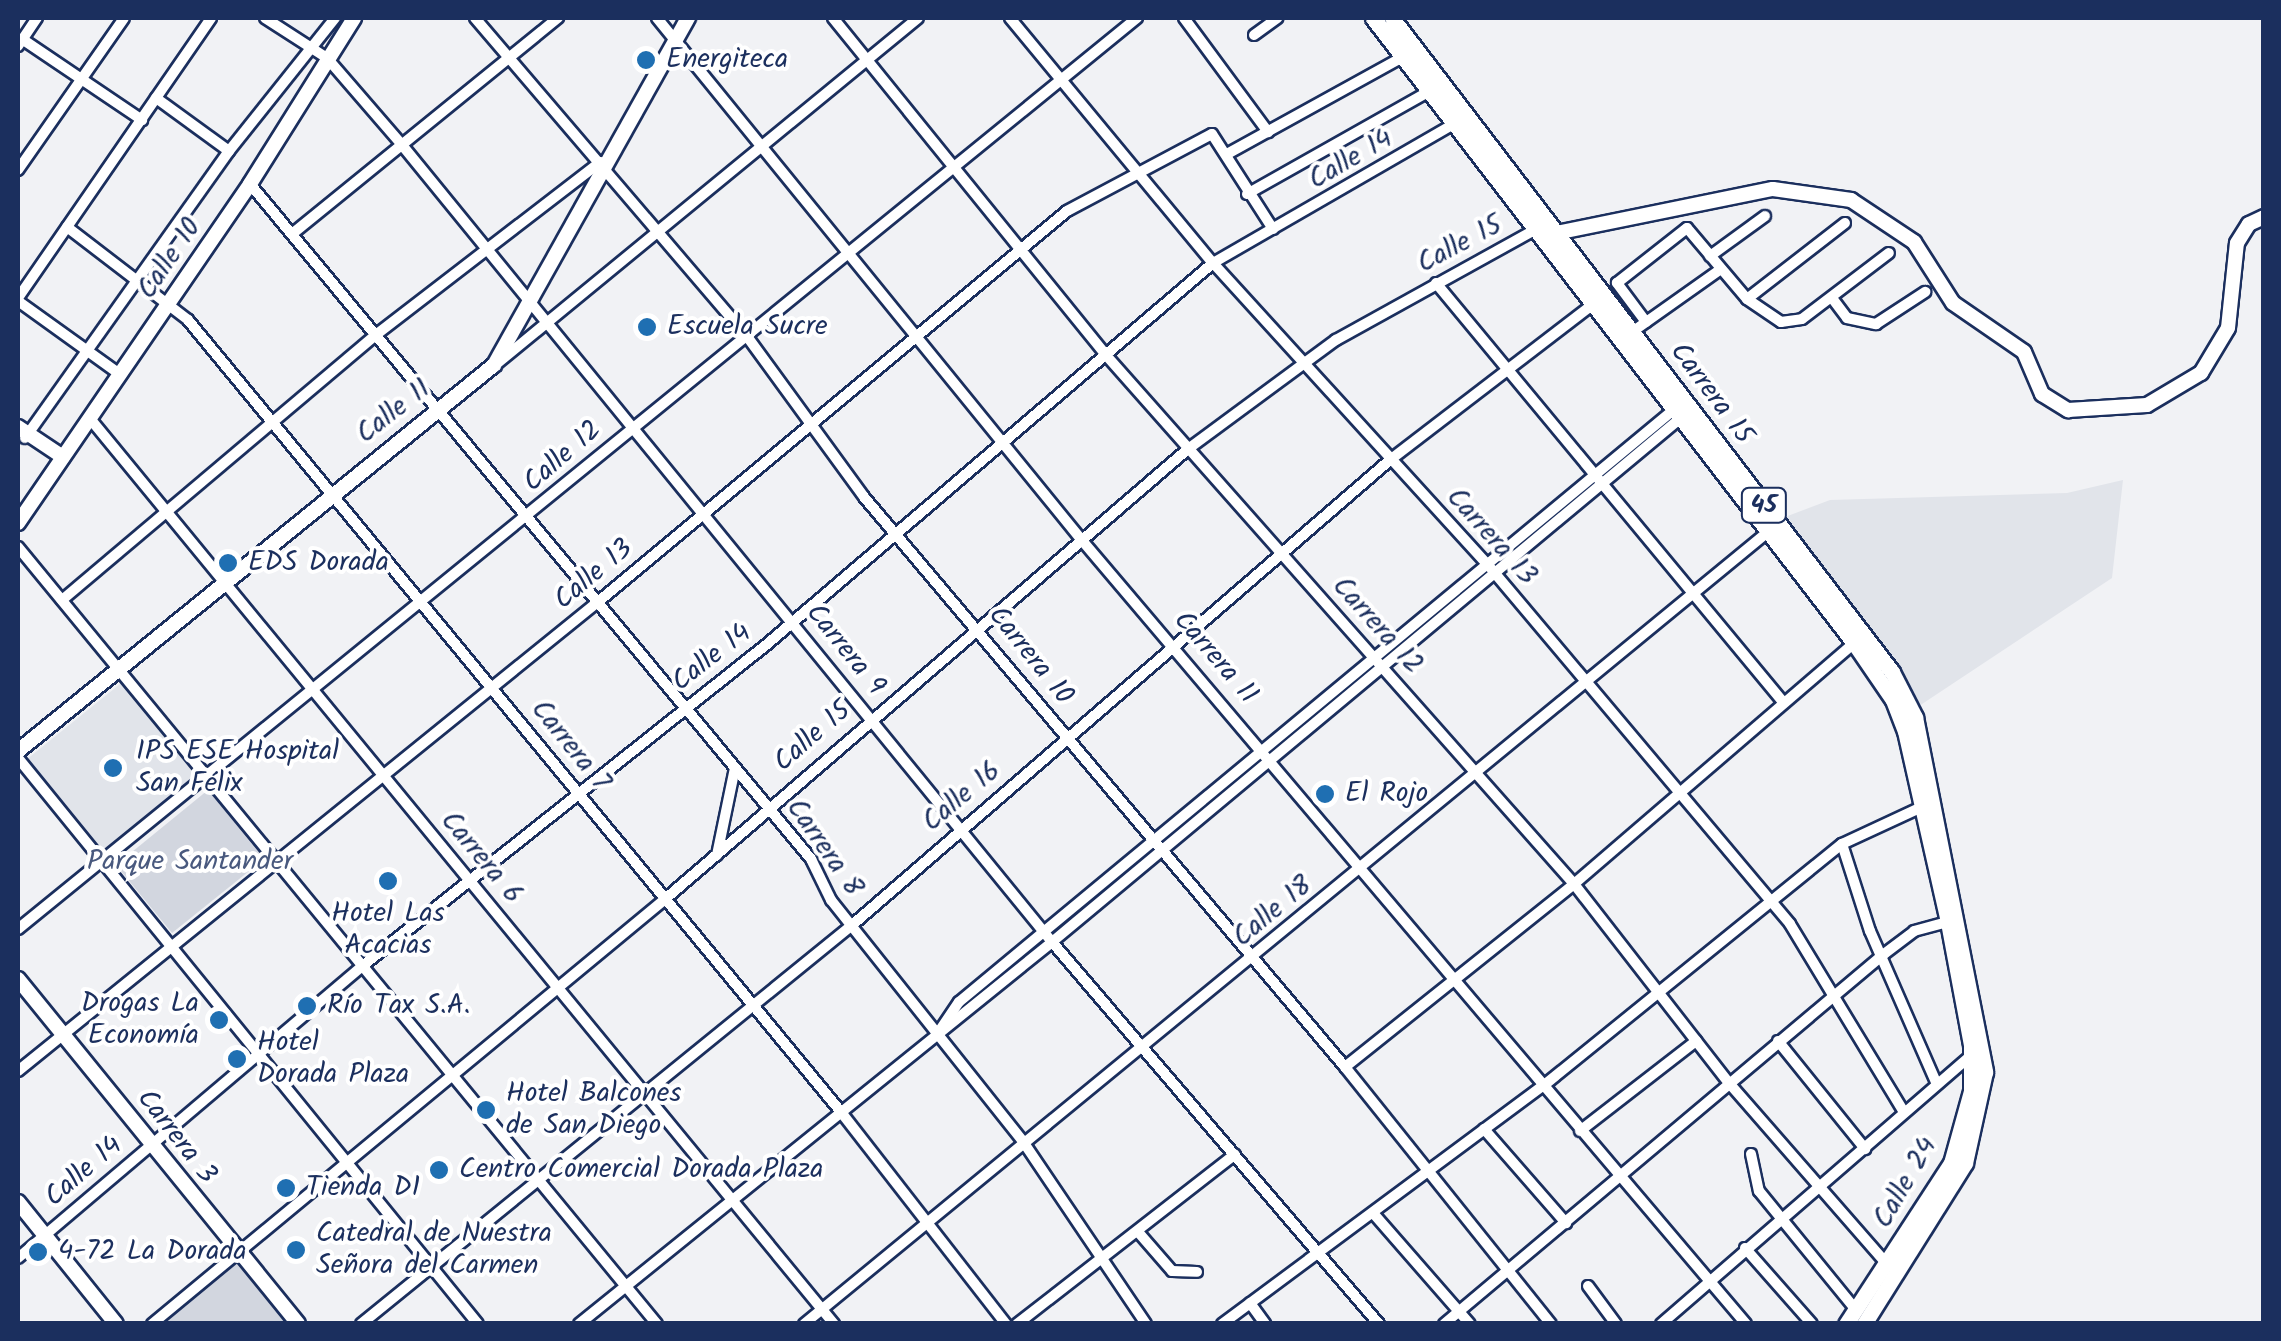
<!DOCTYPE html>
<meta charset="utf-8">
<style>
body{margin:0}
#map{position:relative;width:2281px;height:1341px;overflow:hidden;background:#f1f2f5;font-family:Kalam,sans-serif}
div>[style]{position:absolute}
.built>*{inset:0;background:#e1e4ea}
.green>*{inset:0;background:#d2d6df}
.roads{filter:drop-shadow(2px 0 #1b2f5e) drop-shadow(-2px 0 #1b2f5e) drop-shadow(0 2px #1b2f5e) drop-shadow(0 -2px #1b2f5e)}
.street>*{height:10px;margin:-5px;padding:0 5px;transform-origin:5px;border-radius:5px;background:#fff}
.secondary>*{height:14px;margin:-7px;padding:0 7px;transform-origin:7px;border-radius:7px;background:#fff}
.primary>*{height:15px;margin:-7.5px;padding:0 7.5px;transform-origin:7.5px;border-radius:7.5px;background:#fff}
.dots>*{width:28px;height:28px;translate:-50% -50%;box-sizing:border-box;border:5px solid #fff;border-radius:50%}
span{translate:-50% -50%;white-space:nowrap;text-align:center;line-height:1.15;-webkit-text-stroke:8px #fff;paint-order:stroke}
.shield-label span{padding:2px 8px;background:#fff;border:2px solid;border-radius:8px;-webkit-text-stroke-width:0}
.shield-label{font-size:25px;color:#1b2f5e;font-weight:700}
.poi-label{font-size:28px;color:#1b2f5e}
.left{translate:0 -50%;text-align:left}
.right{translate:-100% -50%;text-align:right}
.street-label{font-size:28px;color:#1b2f5e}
.park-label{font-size:28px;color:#49597e}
.frame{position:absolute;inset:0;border:20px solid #1b2f5e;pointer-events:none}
</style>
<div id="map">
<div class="built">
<i style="clip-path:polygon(2123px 480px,2112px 578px,1916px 708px,1892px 659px,1785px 517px,1830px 500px,2067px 493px)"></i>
<i style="clip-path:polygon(125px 680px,200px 776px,104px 854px,26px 760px)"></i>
</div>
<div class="green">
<i style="clip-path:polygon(208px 790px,264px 859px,172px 933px,116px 865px)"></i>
<i style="clip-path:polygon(237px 1260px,289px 1323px,159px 1324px)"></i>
</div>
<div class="roads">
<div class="street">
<i style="left:265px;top:18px;width:74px;rotate:32.8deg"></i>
<i style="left:327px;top:58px;width:115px;rotate:49.2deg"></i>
<i style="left:402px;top:145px;width:1028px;rotate:50.8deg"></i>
<i style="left:1052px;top:942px;width:503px;rotate:49.44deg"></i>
<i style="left:475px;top:18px;width:417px;rotate:49.5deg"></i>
<i style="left:746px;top:335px;width:200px;rotate:53.9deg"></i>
<i style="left:864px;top:497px;width:746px;rotate:49.84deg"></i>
<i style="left:1345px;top:1067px;width:329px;rotate:51.3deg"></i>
<i style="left:657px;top:18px;width:670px;rotate:50.87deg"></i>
<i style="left:1080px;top:538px;width:1030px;rotate:49.72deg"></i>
<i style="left:833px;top:18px;width:432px;rotate:51deg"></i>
<i style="left:1105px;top:354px;width:708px;rotate:48.49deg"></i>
<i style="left:1574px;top:884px;width:252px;rotate:52.1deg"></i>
<i style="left:1729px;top:1083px;width:240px;rotate:48.9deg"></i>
<i style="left:1010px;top:18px;width:318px;rotate:50.4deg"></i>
<i style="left:1213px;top:263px;width:416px;rotate:47.7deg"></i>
<i style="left:1493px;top:571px;width:461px;rotate:49.9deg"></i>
<i style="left:1790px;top:924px;width:220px;rotate:58.8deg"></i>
<i style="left:1184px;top:18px;width:142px;rotate:53.6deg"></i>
<i style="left:1254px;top:35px;width:29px;rotate:-36deg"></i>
<i style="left:22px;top:39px;width:145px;rotate:34deg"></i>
<i style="left:18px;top:46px;width:34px;rotate:-56deg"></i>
<i style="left:156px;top:98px;width:90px;rotate:36deg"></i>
<i style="left:1227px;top:154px;width:201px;rotate:-28.9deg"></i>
<i style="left:18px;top:170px;width:185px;rotate:-55.1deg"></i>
<i style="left:250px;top:184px;width:878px;rotate:50.27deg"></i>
<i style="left:811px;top:859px;width:46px;rotate:64deg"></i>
<i style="left:831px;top:900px;width:310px;rotate:51.5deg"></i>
<i style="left:1024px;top:1143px;width:218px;rotate:56deg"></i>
<i style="left:1247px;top:194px;width:210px;rotate:-29.4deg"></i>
<i style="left:67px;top:227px;width:153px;rotate:37.5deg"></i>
<i style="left:188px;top:320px;width:1026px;rotate:50.49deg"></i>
<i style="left:841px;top:1112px;width:269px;rotate:52.1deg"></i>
<i style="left:292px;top:234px;width:343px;rotate:-39.1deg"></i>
<i style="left:1710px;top:256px;width:68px;rotate:-36deg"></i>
<i style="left:1436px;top:283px;width:545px;rotate:50.36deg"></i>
<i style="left:18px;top:298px;width:340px;rotate:-55.4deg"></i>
<i style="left:1832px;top:298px;width:25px;rotate:53deg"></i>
<i style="left:1847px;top:318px;width:30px;rotate:12deg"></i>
<i style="left:1876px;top:324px;width:59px;rotate:-33.1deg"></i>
<i style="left:1747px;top:299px;width:124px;rotate:-37.8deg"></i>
<i style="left:18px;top:301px;width:127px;rotate:35.7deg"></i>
<i style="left:1646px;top:322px;width:49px;rotate:-126.6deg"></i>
<i style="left:1617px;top:283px;width:89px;rotate:-38.2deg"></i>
<i style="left:1687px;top:228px;width:93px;rotate:49.8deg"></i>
<i style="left:1747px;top:299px;width:41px;rotate:34.1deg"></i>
<i style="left:1781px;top:322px;width:21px;rotate:-8deg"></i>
<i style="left:1802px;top:319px;width:109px;rotate:-37.2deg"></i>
<i style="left:1632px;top:332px;width:109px;rotate:-35.3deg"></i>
<i style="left:499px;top:362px;width:542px;rotate:-39.39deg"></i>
<i style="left:92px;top:421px;width:1169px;rotate:50.59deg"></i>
<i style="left:25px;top:438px;width:352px;rotate:-54.6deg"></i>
<i style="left:229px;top:151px;width:170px;rotate:-51.4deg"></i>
<i style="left:18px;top:547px;width:1006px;rotate:50.57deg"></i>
<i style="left:62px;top:600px;width:412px;rotate:-40.2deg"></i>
<i style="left:377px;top:334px;width:282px;rotate:-37.6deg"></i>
<i style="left:18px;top:758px;width:729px;rotate:50.9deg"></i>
<i style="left:1842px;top:844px;width:91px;rotate:72.2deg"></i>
<i style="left:1870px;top:931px;width:165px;rotate:66.4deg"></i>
<i style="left:717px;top:855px;width:89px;rotate:-78.3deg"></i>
<i style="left:18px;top:929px;width:1443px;rotate:-39.15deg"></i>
<i style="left:940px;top:1030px;width:34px;rotate:-56deg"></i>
<i style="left:959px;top:1002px;width:932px;rotate:-39.65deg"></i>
<i style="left:1778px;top:1041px;width:139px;rotate:51.1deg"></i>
<i style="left:1345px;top:1067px;width:293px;rotate:-38.6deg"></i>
<i style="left:1574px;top:884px;width:369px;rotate:-40.7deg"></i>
<i style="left:18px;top:1071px;width:747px;rotate:-38.97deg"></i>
<i style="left:599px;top:601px;width:609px;rotate:-39.81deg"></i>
<i style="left:1067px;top:211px;width:164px;rotate:-28deg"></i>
<i style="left:1212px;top:134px;width:113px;rotate:57.3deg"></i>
<i style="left:1484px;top:1129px;width:125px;rotate:48.9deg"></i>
<i style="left:1580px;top:1131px;width:147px;rotate:-37.8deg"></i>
<i style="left:1751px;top:1154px;width:38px;rotate:78deg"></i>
<i style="left:1759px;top:1191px;width:154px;rotate:50.8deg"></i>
<i style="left:1373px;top:1213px;width:147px;rotate:48.9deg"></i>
<i style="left:1139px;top:1233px;width:50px;rotate:49deg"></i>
<i style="left:1172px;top:1271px;width:25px;rotate:2deg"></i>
<i style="left:1745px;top:1248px;width:101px;rotate:48.6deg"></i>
<i style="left:18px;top:1258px;width:450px;rotate:-40.3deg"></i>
<i style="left:361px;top:967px;width:517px;rotate:-38.49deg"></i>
<i style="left:766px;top:645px;width:588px;rotate:-40.52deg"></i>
<i style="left:1213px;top:263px;width:278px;rotate:-30deg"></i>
<i style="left:1588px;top:1286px;width:47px;rotate:53.6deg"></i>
<i style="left:1250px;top:1303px;width:26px;rotate:54deg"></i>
<i style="left:152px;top:1324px;width:665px;rotate:-39.63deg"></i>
<i style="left:664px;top:900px;width:691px;rotate:-40.72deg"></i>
<i style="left:1188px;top:449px;width:184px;rotate:-36.4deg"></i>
<i style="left:1336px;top:340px;width:229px;rotate:-29deg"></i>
<i style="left:361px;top:1324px;width:631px;rotate:-39.09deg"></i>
<i style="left:851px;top:926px;width:713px;rotate:-40.85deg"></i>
<i style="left:1390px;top:460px;width:255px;rotate:-37.5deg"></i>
<i style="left:579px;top:1324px;width:608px;rotate:-38.92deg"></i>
<i style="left:1052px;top:942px;width:821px;rotate:-39.81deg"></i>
<i style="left:804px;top:1324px;width:1248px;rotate:-39.41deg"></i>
<i style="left:1017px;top:1324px;width:276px;rotate:-37.9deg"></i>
<i style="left:1222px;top:1324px;width:400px;rotate:-36.6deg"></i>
<i style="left:1543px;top:1086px;width:385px;rotate:-39deg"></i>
<i style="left:1842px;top:844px;width:90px;rotate:-24.9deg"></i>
<i style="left:1444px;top:1324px;width:575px;rotate:-40.06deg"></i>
<i style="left:1884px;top:954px;width:38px;rotate:-37deg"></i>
<i style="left:1914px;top:931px;width:35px;rotate:-15deg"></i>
<i style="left:1661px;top:1324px;width:410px;rotate:-40.9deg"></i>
</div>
<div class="secondary">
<i style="left:1556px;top:233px;width:221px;rotate:-11.5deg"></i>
<i style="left:1773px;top:189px;width:79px;rotate:8deg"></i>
<i style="left:1851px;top:200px;width:76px;rotate:33.7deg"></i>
<i style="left:1914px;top:242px;width:72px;rotate:57.4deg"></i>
<i style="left:1953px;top:303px;width:86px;rotate:34.6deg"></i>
<i style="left:2024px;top:352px;width:46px;rotate:66.8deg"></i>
<i style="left:2042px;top:394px;width:31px;rotate:32deg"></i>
<i style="left:2068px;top:410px;width:79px;rotate:-3.6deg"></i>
<i style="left:2147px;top:405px;width:63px;rotate:-30.7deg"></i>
<i style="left:2201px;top:373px;width:52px;rotate:-59deg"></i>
<i style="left:2228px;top:328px;width:85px;rotate:-84deg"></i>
<i style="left:2237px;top:243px;width:22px;rotate:-58deg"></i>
<i style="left:2249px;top:224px;width:17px;rotate:-25deg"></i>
<i style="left:18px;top:427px;width:54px;rotate:33.7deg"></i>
<i style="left:18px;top:523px;width:411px;rotate:-55.6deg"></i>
<i style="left:250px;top:184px;width:196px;rotate:-57.9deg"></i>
<i style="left:18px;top:751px;width:613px;rotate:-39.04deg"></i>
<i style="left:494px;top:365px;width:398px;rotate:-60.8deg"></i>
<i style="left:18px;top:979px;width:444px;rotate:50.9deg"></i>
<i style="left:18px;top:1202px;width:156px;rotate:51.2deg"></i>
</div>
<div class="primary">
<i style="left:1373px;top:18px;width:789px;rotate:52.42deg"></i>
<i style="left:1854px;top:643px;width:69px;rotate:55.6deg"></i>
<i style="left:1893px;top:700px;width:33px;rotate:69deg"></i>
<i style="left:1905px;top:731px;width:196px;rotate:77.3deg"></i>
<i style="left:1948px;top:922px;width:125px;rotate:79.4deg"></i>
<i style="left:1971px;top:1045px;width:46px;rotate:90deg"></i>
<i style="left:1971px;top:1091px;width:75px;rotate:105.5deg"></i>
<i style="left:1951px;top:1163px;width:192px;rotate:123.1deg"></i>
<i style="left:1392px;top:18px;width:823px;rotate:52.6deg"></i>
<i style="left:1892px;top:672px;width:51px;rotate:62.9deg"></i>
<i style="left:1915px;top:717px;width:362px;rotate:78.8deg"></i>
<i style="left:1985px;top:1072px;width:93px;rotate:102.4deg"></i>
<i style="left:1965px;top:1163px;width:190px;rotate:122.1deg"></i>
</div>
</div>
<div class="dots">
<i style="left:646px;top:60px;background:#1f6fb2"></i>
<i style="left:647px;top:327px;background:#1f6fb2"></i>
<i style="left:228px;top:563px;background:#1f6fb2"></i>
<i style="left:113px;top:768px;background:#1f6fb2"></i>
<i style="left:1325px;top:794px;background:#1f6fb2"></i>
<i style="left:388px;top:881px;background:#1f6fb2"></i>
<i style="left:307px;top:1006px;background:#1f6fb2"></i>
<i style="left:219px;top:1020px;background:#1f6fb2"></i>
<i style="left:237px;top:1059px;background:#1f6fb2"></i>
<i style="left:486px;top:1110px;background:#1f6fb2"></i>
<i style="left:439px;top:1170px;background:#1f6fb2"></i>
<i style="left:286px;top:1188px;background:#1f6fb2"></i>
<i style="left:296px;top:1250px;background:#1f6fb2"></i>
<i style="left:38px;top:1252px;background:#1f6fb2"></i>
</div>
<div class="shield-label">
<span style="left:1764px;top:505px">45</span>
</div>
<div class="poi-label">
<span class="left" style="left:666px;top:60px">Energiteca</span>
<span class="left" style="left:667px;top:327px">Escuela Sucre</span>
<span class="left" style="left:248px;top:563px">EDS Dorada</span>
<span class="left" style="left:136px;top:768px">IPS ESE Hospital<br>San Félix</span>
<span class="left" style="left:1345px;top:794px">El Rojo</span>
<span style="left:388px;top:930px">Hotel Las<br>Acacias</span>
<span class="right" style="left:199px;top:1020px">Drogas La<br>Economía</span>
<span class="left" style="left:327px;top:1006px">Río Tax S.A.</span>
<span class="left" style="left:257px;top:1059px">Hotel<br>Dorada Plaza</span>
<span class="left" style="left:506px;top:1110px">Hotel Balcones<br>de San Diego</span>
<span class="left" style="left:459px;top:1170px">Centro Comercial Dorada Plaza</span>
<span class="left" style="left:306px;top:1188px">Tienda D1</span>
<span class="left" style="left:316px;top:1250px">Catedral de Nuestra<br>Señora del Carmen</span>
<span class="left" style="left:58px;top:1252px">4-72 La Dorada</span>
</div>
<div class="street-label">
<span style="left:1351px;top:160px;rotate:-30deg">Calle 14</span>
<span style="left:1460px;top:245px;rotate:-28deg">Calle 15</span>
<span style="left:170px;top:259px;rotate:-56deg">Calle 10</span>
<span style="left:1711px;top:394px;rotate:53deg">Carrera 15</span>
<span style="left:394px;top:412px;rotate:-38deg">Calle 11</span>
<span style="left:563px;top:457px;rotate:-41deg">Calle 12</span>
<span style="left:1491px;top:537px;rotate:48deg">Carrera 13</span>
<span style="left:594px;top:575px;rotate:-40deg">Calle 13</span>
<span style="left:1377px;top:626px;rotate:48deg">Carrera 12</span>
<span style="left:845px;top:650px;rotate:51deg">Carrera 9</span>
<span style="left:1030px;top:656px;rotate:51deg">Carrera 10</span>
<span style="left:712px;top:658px;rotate:-38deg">Calle 14</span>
<span style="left:1215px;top:658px;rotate:49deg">Carrera 11</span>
<span style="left:813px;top:737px;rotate:-41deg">Calle 15</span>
<span style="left:570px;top:746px;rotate:51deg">Carrera 7</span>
<span style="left:962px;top:797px;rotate:-40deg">Calle 16</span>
<span style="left:824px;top:848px;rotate:55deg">Carrera 8</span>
<span style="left:481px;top:858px;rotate:50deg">Carrera 6</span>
<span style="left:1273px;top:912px;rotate:-40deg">Calle 18</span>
<span style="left:176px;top:1137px;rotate:52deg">Carrera 3</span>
<span style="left:84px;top:1172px;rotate:-41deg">Calle 14</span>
<span style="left:1906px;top:1183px;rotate:-60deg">Calle 24</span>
</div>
<div class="park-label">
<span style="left:190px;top:862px">Parque Santander</span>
</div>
<div class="frame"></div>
</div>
